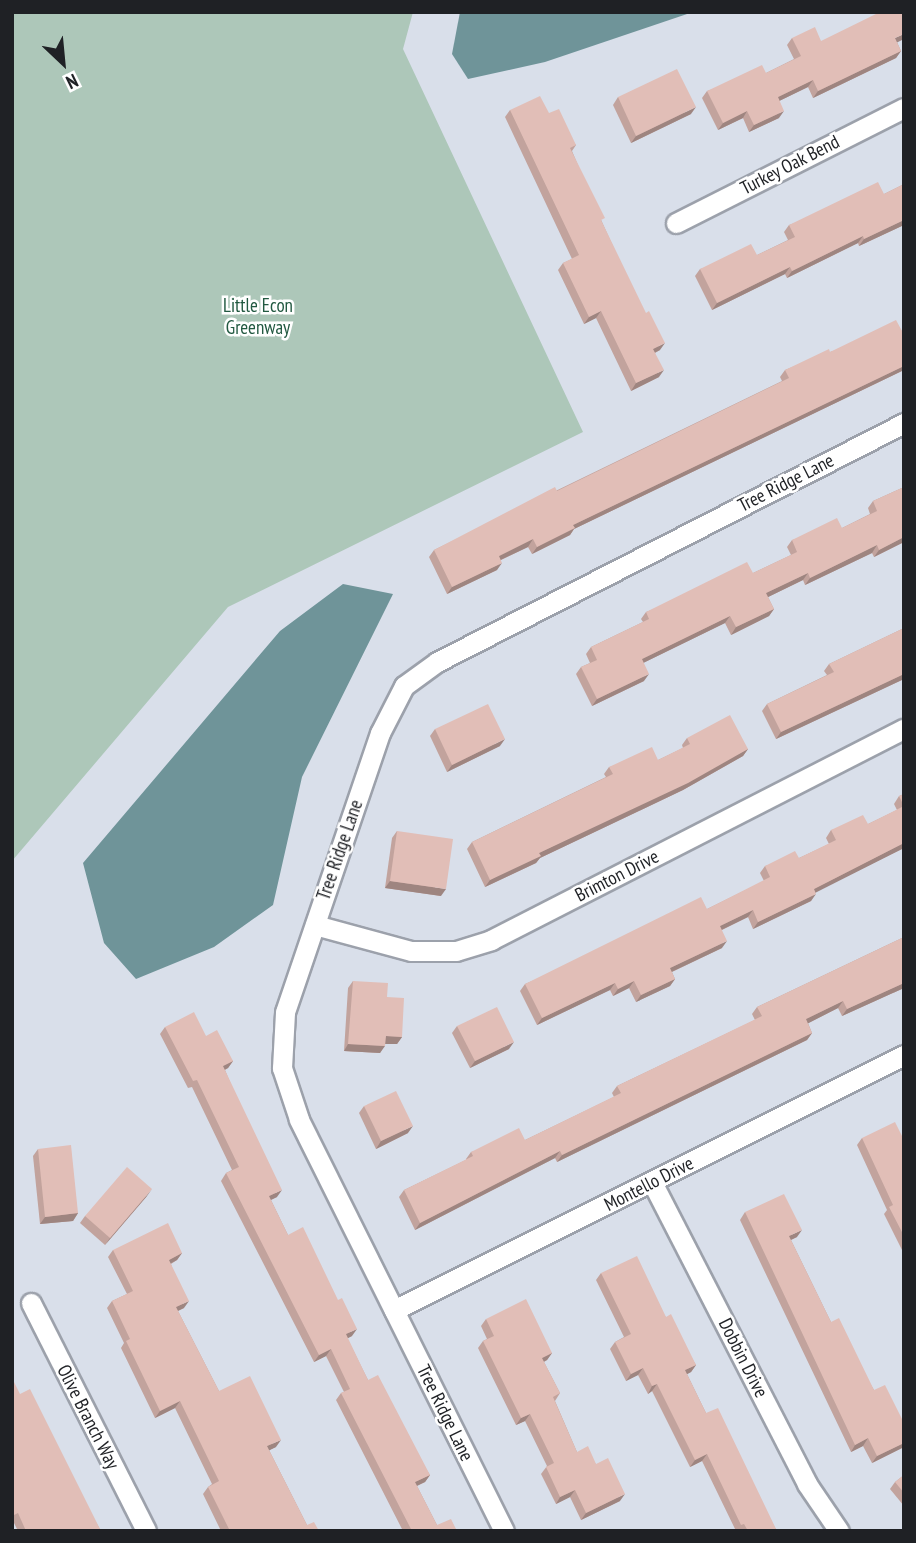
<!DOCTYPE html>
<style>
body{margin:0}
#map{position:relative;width:916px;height:1543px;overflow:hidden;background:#d9dfea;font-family:"PT Sans Narrow",sans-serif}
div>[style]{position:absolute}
.green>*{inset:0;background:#adc7b9}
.water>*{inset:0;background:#6f9499}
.roads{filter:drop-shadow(2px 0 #9ca1ab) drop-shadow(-2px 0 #9ca1ab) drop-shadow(0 2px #9ca1ab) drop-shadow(0 -2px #9ca1ab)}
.minor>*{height:19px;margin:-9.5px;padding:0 9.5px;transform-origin:9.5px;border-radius:9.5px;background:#fff}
.wall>*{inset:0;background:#c2a39d}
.shaded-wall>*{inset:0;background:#9e8580}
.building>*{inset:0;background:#e1beb7}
span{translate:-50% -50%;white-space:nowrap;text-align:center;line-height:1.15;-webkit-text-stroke:5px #fff;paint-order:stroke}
.street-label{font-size:19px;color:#1f2125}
.park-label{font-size:19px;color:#225941}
.frame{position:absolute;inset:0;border:14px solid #1f2125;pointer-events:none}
.north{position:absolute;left:28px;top:28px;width:70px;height:70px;-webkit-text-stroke:5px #fff;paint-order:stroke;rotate:154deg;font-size:19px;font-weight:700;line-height:28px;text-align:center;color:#1f2125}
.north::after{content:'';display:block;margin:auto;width:24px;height:32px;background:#1f2125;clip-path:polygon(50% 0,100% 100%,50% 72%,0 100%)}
</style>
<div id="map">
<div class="green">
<i style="clip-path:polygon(12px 12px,413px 12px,403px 49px,583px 432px,228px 607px,12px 861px)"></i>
</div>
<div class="water">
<i style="clip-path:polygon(460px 12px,693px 12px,545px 62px,468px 79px,452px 54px)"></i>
<i style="clip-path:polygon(343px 584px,393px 594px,302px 777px,273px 905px,214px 947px,136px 979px,104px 943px,83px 863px,280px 631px)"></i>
</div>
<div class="roads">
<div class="minor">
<i style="left:676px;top:223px;width:255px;rotate:-26.8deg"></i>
<i style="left:315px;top:925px;width:99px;rotate:15.2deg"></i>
<i style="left:411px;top:951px;width:45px"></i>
<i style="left:456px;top:951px;width:37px;rotate:-17deg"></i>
<i style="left:491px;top:940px;width:464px;rotate:-27.1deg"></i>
<i style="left:652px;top:1182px;width:339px;rotate:62.8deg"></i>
<i style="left:807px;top:1484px;width:57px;rotate:55.8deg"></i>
<i style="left:31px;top:1303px;width:255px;rotate:63.2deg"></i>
<i style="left:394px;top:1310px;width:570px;rotate:-26.57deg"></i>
<i style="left:504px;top:1531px;width:460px;rotate:-116.5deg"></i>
<i style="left:299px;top:1119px;width:54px;rotate:-108.4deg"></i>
<i style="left:282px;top:1068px;width:56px;rotate:-86.9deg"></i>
<i style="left:285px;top:1012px;width:295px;rotate:-71.2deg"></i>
<i style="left:380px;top:733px;width:53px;rotate:-62.9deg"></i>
<i style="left:404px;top:686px;width:41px;rotate:-36deg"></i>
<i style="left:437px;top:662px;width:525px;rotate:-27.1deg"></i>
</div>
</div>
<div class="wall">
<i style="clip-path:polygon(792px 38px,821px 41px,897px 42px,901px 51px,896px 58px,813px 98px,808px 87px,779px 101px,779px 118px,749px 132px,743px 118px,718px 130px,702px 98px,707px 91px,766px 73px,794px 59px,787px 45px)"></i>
<i style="clip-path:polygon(618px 97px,691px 114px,631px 143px,613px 105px)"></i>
<i style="clip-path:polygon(510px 110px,549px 113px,576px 145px,572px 151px,602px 222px,660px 350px,655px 353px,659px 377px,631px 391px,596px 318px,584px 324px,558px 270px,563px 263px,572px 259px,505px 117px)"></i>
<i style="clip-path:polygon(904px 184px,904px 225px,859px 246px,858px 243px,787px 278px,785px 274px,712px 310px,695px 276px,700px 269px,757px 255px,788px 240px,784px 232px,789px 225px,884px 194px)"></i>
<i style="clip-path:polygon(904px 330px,904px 370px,574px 529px,570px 535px,532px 554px,528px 547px,501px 560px,497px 570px,447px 594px,429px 557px,434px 550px,782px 381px,780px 377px,785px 370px,830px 352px)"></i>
<i style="clip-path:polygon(904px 487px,904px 542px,874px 557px,872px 553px,805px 585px,803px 580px,768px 597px,774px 609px,769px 616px,731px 635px,725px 623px,643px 663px,644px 681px,592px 706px,576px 674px,581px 667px,590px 663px,586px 654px,591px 647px,643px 622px,641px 619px,646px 612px,753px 573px,791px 555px,787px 547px,792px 540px,842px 528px,870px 514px,868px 508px,873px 501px)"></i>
<i style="clip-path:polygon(904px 628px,904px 679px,776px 739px,762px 711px,767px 704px,827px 675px,824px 671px,829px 664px)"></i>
<i style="clip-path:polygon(435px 729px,500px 746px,447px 772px,430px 736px)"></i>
<i style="clip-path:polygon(687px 738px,748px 749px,743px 756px,683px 790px,540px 858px,536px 863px,485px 887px,467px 849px,472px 842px,606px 777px,604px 774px,609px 767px,658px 760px,683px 748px,682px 745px)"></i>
<i style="clip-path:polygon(904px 794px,904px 848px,815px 892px,811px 901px,753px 929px,748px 917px,722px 930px,722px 948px,672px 972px,675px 979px,670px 986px,636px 1002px,629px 988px,613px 996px,610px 990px,537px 1025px,520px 991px,525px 984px,707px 909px,764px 881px,760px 873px,765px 866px,799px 858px,829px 844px,826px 838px,831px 830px,868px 824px,897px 810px,894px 804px,899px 796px)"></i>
<i style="clip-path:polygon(397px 831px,441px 896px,385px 888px,392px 838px)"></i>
<i style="clip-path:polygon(904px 937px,904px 988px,842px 1016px,838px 1008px,808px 1023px,812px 1033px,807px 1040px,557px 1162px,555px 1158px,415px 1230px,399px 1197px,404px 1190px,466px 1160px,466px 1159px,471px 1152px,525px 1140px,614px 1097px,612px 1093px,617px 1086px,755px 1020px,752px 1014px,757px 1007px)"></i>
<i style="clip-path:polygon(353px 981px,387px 997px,402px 1037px,397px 1044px,385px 1044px,380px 1053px,344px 1051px,348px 988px)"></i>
<i style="clip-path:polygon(457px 1026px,509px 1049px,470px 1068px,452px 1033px)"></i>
<i style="clip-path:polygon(165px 1027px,206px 1036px,233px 1061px,228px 1068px,225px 1070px,277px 1197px,271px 1200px,288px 1235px,352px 1336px,347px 1338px,368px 1380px,430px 1475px,425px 1482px,417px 1486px,437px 1525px,457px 1531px,403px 1531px,336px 1400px,341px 1393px,344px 1392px,326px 1356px,314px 1362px,221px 1181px,226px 1173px,232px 1170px,192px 1087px,188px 1088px,160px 1034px)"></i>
<i style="clip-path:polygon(364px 1106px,408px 1133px,376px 1149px,359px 1113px)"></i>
<i style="clip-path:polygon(862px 1138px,904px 1140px,904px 1254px,884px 1214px,887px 1210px,857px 1145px)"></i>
<i style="clip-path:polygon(38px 1149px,78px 1213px,73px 1221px,40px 1224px,33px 1156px)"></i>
<i style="clip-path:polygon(147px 1196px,105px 1245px,80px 1223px,85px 1216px)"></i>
<i style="clip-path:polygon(745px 1212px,797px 1237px,791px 1240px,831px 1322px,874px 1390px,904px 1423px,904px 1447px,872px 1463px,863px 1446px,851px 1452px,740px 1220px)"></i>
<i style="clip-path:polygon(113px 1250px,182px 1253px,177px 1260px,171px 1264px,184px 1308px,178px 1311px,219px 1391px,276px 1447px,269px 1450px,307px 1525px,319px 1531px,221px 1531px,203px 1494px,208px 1487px,212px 1484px,175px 1408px,155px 1418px,121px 1348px,124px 1343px,107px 1308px,112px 1301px,127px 1294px,108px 1257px)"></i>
<i style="clip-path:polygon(601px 1273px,666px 1317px,696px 1365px,691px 1372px,687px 1374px,706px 1413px,777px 1531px,736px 1531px,702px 1461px,690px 1467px,652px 1391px,648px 1394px,638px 1375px,626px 1381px,610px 1349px,615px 1342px,624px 1337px,596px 1280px)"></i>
<i style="clip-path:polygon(486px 1319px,552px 1353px,547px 1360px,544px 1362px,560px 1393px,555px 1401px,577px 1452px,596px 1464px,620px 1501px,581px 1520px,570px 1497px,556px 1504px,541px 1474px,547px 1466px,525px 1421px,516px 1425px,478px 1348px,483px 1341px,487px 1339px,481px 1326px)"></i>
<i style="clip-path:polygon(20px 1394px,101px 1531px,18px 1531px,13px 1521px)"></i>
<i style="clip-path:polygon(904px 1475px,904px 1506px,890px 1489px,895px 1482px)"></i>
</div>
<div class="shaded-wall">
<i style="clip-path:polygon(904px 34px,904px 39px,890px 46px,895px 38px)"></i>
<i style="clip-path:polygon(901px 51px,896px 58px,813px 98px,818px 91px)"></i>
<i style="clip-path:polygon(813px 80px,808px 87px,773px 104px,778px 97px)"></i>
<i style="clip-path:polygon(696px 107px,691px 114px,631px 143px,636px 136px)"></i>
<i style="clip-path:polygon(747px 111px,743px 118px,718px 130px,723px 123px)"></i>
<i style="clip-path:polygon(784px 111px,779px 118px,749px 132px,754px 125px)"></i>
<i style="clip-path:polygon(904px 220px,904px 225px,859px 246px,864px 239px)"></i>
<i style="clip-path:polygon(863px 236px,858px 243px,787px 278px,792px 271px)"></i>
<i style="clip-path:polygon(790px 267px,785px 274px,712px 310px,717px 303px)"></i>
<i style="clip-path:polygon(601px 311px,596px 318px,584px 324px,589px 317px)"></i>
<i style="clip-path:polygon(665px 343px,660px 350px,648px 356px,653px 349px)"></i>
<i style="clip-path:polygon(904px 366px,904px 370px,574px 529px,570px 535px,532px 554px,537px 547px,573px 525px)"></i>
<i style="clip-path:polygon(664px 370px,659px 377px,631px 391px,636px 383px)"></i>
<i style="clip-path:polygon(904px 537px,904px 542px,874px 557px,879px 550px)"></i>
<i style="clip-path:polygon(533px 539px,528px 547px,494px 563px,499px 556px)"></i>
<i style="clip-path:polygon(877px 545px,872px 553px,805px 585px,810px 578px)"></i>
<i style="clip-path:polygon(502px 563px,497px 570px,447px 594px,452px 587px)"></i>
<i style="clip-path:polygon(808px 573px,803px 580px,762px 600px,766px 593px)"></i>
<i style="clip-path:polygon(774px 609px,769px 616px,731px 635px,736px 627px)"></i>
<i style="clip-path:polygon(730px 616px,725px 623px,637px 666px,642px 659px)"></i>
<i style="clip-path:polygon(649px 674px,644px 681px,592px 706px,597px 699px)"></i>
<i style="clip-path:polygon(904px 674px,904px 679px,776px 739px,781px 732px)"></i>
<i style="clip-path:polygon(505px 739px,500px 746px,447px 772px,452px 765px)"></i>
<i style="clip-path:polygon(748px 749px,743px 756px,683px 790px,540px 858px,536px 863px,485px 887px,490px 880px,539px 853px)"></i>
<i style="clip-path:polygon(904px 843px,904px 848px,809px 896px,814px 889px)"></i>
<i style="clip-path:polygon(390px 881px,446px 889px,441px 896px,385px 888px)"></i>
<i style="clip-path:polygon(816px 894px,811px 901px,753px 929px,758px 922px)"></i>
<i style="clip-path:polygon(753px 910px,748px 917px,715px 933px,720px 926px)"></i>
<i style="clip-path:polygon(727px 941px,722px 948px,665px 975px,670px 968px)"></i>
<i style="clip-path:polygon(675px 979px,670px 986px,636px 1002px,641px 995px)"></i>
<i style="clip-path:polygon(634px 981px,629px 988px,613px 996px,618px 989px)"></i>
<i style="clip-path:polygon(615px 983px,610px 990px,537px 1025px,542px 1018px)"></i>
<i style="clip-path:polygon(904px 983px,904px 988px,842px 1016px,847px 1009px)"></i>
<i style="clip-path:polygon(843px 1001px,838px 1008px,801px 1027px,806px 1019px)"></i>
<i style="clip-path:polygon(812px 1033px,807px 1040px,557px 1162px,562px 1155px)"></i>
<i style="clip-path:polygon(386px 1036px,402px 1037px,397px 1044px,381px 1044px)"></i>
<i style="clip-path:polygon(514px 1042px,509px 1049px,470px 1068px,475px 1061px)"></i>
<i style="clip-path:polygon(348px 1044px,385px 1046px,380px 1053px,344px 1051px)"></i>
<i style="clip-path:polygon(233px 1061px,228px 1068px,218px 1073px,223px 1066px)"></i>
<i style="clip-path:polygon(413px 1126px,408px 1133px,376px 1149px,381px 1141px)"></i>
<i style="clip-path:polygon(560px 1151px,555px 1158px,415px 1230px,420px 1223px)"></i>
<i style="clip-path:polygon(152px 1189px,147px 1196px,105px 1245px,110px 1238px)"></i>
<i style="clip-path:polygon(282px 1190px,277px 1197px,264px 1203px,269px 1196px)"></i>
<i style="clip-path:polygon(78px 1213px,73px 1221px,40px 1224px,45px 1217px)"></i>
<i style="clip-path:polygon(802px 1230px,797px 1237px,784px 1243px,789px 1236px)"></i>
<i style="clip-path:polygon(182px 1253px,177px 1260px,164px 1267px,169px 1260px)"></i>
<i style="clip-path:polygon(189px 1301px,184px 1308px,171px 1314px,176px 1307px)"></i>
<i style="clip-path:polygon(357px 1329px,352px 1336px,341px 1342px,346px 1334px)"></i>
<i style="clip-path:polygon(331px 1349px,326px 1356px,314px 1362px,319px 1355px)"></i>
<i style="clip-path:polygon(552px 1353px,547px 1360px,537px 1365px,542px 1358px)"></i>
<i style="clip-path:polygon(696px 1365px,691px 1372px,680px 1378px,685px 1370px)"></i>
<i style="clip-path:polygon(643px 1368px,638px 1375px,626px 1381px,631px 1374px)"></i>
<i style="clip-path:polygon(657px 1384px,652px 1391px,648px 1394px,652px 1386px)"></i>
<i style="clip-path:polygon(180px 1401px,175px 1408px,155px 1418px,160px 1411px)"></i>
<i style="clip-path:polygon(530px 1414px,525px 1421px,516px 1425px,521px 1418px)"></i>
<i style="clip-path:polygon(868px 1438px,863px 1446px,851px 1452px,855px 1445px)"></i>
<i style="clip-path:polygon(281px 1440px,276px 1447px,262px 1454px,267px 1446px)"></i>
<i style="clip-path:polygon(904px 1443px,904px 1447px,872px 1463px,877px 1456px)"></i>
<i style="clip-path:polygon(707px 1454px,702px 1461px,690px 1467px,695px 1460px)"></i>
<i style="clip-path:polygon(430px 1475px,425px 1482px,410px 1489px,415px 1482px)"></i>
<i style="clip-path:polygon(575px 1490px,570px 1497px,556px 1504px,560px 1497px)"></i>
<i style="clip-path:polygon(625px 1494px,620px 1501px,581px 1520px,586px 1513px)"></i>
</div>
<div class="building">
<i style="clip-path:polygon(880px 12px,904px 12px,904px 34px,895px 38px,901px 51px,818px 91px,813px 80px,778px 97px,784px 111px,754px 125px,747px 111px,723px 123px,707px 91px,762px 65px,766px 73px,801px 56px,792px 38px,815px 27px,821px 41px)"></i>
<i style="clip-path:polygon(677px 69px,696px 107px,636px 136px,618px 97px)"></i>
<i style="clip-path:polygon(540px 96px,549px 113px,559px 109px,576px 145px,570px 148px,605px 218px,601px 220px,646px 313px,649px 311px,665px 343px,653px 349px,664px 370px,636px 383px,601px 311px,589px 317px,563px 263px,579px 255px,510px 110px)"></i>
<i style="clip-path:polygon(878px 182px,884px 194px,904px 184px,904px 220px,864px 239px,863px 236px,792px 271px,790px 267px,717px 303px,700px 269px,751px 244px,757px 255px,795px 237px,789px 225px)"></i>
<i style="clip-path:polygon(896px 320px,902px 331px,904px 330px,904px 366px,573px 525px,575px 528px,537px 547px,533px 539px,499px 556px,502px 563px,452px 587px,434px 550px,555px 487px,557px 491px,789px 378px,785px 370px,829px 349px,830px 352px)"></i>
<i style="clip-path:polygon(904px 487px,904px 537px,879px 550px,877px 545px,810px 578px,808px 573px,766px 593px,774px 609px,736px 627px,730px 616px,642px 659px,649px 674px,597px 699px,581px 667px,597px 660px,591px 647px,649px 619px,646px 612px,747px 562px,753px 573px,797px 552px,792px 540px,837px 518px,842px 528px,877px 511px,873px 501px)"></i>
<i style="clip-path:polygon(904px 628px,904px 674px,781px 732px,767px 704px,834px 672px,829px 664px)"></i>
<i style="clip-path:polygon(488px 704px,505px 739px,452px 765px,435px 729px)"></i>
<i style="clip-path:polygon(730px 715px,748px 749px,688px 783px,539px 853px,541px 856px,490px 880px,472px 842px,613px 774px,609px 767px,652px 747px,658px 760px,690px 744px,687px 738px)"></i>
<i style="clip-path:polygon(904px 794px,904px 806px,899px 796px)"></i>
<i style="clip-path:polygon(904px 806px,904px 843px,814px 889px,816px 894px,758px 922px,753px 910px,720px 926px,727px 941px,670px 968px,675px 979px,641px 995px,634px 981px,618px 989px,615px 983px,542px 1018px,525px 984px,701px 897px,707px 909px,770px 877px,765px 866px,795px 851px,799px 858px,836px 840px,831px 830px,863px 815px,868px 824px)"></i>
<i style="clip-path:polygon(397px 831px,453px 839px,446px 889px,390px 881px)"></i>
<i style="clip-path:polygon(904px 937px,904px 983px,847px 1009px,843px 1001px,806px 1019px,812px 1033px,562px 1155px,560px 1151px,420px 1223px,404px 1190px,473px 1156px,471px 1152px,519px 1128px,525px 1140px,621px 1093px,617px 1086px,762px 1016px,757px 1007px)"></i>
<i style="clip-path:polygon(353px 981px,388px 983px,387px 997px,404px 998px,402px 1037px,386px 1036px,385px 1046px,348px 1044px)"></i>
<i style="clip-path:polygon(497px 1007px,514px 1042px,475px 1061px,457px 1026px)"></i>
<i style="clip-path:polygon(194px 1012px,206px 1036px,217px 1030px,233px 1061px,223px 1066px,282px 1190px,269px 1196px,288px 1235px,303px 1227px,338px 1300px,342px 1298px,357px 1329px,346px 1334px,368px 1380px,378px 1375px,430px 1475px,415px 1482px,437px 1525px,451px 1519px,457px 1531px,412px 1531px,341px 1393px,350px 1389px,331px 1349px,319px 1355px,226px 1173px,239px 1167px,197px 1080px,193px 1081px,165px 1027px)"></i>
<i style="clip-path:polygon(396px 1091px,413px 1126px,381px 1141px,364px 1106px)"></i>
<i style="clip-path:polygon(895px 1122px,904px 1140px,904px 1236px,889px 1207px,893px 1205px,862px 1138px)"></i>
<i style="clip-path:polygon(71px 1145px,78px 1213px,45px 1217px,38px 1149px)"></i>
<i style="clip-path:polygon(127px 1167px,152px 1189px,110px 1238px,85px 1216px)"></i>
<i style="clip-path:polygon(784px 1194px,802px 1230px,789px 1236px,831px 1322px,839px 1318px,874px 1390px,885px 1385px,904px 1423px,904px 1443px,877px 1456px,868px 1438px,855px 1445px,745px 1212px)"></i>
<i style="clip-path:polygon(168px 1223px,182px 1253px,169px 1260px,189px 1301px,176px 1307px,219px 1391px,250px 1376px,281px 1440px,267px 1446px,307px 1525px,314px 1522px,319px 1531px,230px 1531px,208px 1487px,219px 1481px,180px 1401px,160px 1411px,126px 1341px,130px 1339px,112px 1301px,133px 1291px,113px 1250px)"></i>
<i style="clip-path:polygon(637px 1256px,666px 1317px,671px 1314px,696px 1365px,685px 1370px,706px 1413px,718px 1408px,777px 1531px,748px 1531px,744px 1524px,741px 1525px,707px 1454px,695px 1460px,657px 1384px,652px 1386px,643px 1368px,631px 1374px,615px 1342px,631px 1334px,601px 1273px)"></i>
<i style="clip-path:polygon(526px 1299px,552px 1353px,542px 1358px,560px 1393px,553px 1397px,577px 1452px,588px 1446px,596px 1464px,608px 1458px,625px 1494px,586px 1513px,575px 1490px,560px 1497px,546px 1467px,554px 1463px,530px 1414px,521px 1418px,483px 1341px,494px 1336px,486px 1319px)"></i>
<i style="clip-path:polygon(12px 1378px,20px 1394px,30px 1389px,101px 1531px,26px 1531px,18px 1513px,12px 1516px)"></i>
<i style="clip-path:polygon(904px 1475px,904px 1493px,895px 1482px)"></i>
</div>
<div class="street-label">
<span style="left:790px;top:165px;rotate:-27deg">Turkey Oak Bend</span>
<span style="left:786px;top:483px;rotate:-27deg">Tree Ridge Lane</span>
<span style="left:340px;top:850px;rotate:-71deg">Tree Ridge Lane</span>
<span style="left:617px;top:876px;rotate:-27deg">Brimton Drive</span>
<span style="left:649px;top:1184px;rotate:-27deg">Montello Drive</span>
<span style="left:743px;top:1358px;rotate:63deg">Dobbin Drive</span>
<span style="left:445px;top:1413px;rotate:64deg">Tree Ridge Lane</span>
<span style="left:88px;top:1417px;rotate:63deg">Olive Branch Way</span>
</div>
<div class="park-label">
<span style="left:258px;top:317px">Little Econ<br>Greenway</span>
</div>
<div class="frame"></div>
<div class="north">N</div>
</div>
